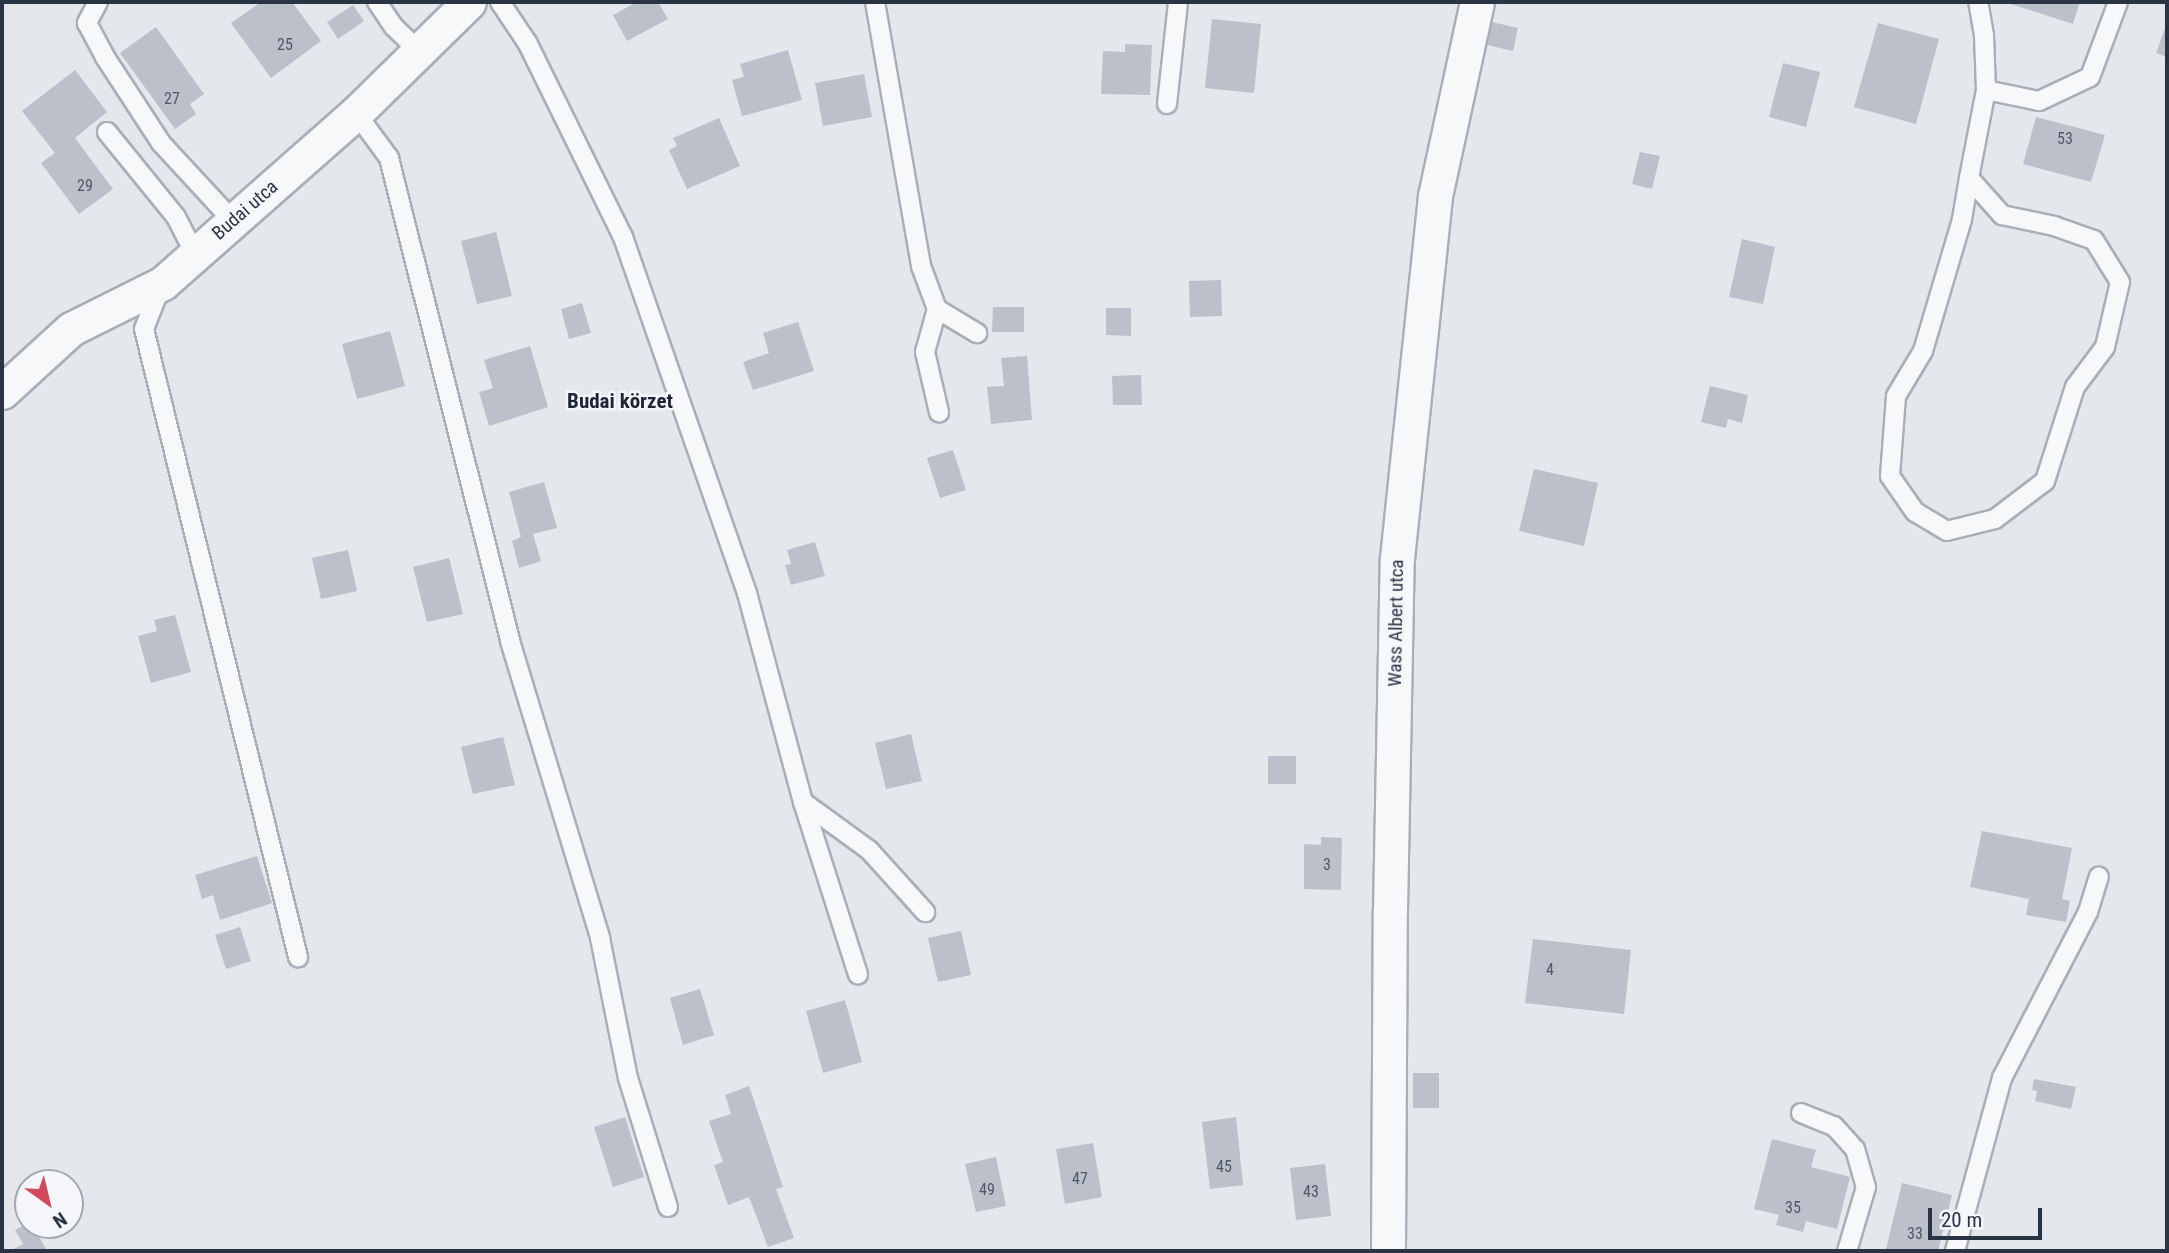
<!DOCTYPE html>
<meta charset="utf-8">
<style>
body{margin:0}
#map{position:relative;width:2169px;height:1253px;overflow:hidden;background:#e4e7ec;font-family:"Roboto Condensed",sans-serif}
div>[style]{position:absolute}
.building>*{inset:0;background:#bbc0ca}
.roads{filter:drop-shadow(2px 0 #a9aeb7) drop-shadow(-2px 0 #a9aeb7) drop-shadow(0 2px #a9aeb7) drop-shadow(0 -2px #a9aeb7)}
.lane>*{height:18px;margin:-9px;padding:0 9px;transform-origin:9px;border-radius:9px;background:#f7f8fa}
.street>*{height:33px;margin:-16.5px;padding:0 16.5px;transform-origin:16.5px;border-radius:16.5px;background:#f7f8fa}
span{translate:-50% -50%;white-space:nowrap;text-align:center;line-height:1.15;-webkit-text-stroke:5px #f4f6f9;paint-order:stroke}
.number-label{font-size:16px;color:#4f5766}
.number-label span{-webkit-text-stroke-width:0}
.street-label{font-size:19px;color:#2b3445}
.neighbourhood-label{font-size:21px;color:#1d2536;font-weight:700}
.frame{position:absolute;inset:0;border:4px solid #2b3445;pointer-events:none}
.north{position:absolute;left:14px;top:1169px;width:70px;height:70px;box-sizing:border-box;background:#f4f6f9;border:2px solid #a4a8b1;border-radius:50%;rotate:146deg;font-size:19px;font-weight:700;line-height:28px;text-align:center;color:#2b3445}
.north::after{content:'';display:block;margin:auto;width:24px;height:32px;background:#d1495b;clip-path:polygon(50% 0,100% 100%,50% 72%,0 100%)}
.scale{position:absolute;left:1928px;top:1208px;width:114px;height:32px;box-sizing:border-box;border:4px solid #2b3445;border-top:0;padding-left:9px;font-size:21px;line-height:24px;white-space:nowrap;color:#2b3445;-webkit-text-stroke:5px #f4f6f9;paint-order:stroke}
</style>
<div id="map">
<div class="building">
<i style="clip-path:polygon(261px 2px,292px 2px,321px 41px,271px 78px,231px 23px)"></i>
<i style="clip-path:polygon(637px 2px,658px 2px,668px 19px,627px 41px,613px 15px)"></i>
<i style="clip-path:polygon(2005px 2px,2080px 2px,2073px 24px)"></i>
<i style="clip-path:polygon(353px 5px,364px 21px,338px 39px,327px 22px)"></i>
<i style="clip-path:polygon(1212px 19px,1261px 24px,1254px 93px,1205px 88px)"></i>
<i style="clip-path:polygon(1492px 22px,1518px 28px,1513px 51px,1487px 45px)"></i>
<i style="clip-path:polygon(1878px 23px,1939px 39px,1916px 124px,1854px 107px)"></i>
<i style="clip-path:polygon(2167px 23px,2167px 57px,2156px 53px)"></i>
<i style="clip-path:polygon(156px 27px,204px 94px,190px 104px,196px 114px,175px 129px,120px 53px)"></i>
<i style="clip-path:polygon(1125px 44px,1152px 45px,1150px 95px,1101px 94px,1103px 51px,1125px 52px)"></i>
<i style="clip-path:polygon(788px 50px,802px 100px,742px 116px,732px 80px,744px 77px,740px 64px)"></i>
<i style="clip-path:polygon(1783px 63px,1820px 72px,1806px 127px,1769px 117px)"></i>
<i style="clip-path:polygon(75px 70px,107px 112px,75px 138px,113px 189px,79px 214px,41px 163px,55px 153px,22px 111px)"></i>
<i style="clip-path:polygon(864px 74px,872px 117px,823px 126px,815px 83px)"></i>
<i style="clip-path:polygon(2036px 117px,2105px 135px,2091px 182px,2023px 164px)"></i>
<i style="clip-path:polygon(719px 118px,740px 166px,687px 189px,669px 150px,677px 146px,673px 138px)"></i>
<i style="clip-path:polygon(1640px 152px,1660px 156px,1652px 189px,1632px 184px)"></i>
<i style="clip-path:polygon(496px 232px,512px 296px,477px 304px,461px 241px)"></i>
<i style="clip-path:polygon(1742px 239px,1775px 247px,1763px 304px,1729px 297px)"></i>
<i style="clip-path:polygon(1221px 280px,1222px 316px,1190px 317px,1189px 281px)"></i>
<i style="clip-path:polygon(582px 303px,591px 333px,569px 339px,561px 309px)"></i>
<i style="clip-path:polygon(993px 307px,1024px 307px,1024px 332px,992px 332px)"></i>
<i style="clip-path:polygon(1106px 308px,1131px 308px,1131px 336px,1106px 335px)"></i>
<i style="clip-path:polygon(798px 322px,814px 371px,753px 390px,743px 362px,769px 353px,763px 333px)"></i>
<i style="clip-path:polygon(390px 331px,405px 386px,357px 399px,342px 344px)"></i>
<i style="clip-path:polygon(530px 346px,548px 407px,489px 426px,479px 392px,493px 388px,484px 360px)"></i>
<i style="clip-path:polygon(1027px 356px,1032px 420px,991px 424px,987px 387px,1004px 386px,1001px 358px)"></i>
<i style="clip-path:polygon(1141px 375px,1142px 405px,1113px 405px,1112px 376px)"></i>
<i style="clip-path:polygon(1710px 386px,1748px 395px,1742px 423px,1728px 419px,1726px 428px,1701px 422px)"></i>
<i style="clip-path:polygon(953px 450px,966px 490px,940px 498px,927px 458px)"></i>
<i style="clip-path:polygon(1534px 469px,1598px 483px,1584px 546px,1519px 531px)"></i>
<i style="clip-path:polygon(544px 482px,557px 528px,533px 534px,541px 561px,519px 568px,512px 541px,521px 537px,509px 492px)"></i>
<i style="clip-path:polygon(815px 542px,825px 576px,791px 585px,785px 565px,791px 564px,787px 550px)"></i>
<i style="clip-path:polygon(348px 550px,357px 591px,321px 599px,312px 558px)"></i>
<i style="clip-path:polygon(449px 558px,463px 614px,427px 622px,413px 567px)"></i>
<i style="clip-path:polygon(175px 615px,191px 672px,151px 683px,138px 636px,157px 631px,154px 620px)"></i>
<i style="clip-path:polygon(911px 734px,922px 781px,886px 789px,875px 743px)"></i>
<i style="clip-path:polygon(503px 737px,515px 785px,473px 794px,461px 747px)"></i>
<i style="clip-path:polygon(1268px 756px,1296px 756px,1296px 784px,1268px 784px)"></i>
<i style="clip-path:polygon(1982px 831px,2072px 848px,2062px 899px,2070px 901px,2066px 922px,2026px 915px,2029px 899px,1970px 887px)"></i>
<i style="clip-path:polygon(1321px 837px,1342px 838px,1341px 890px,1304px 889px,1304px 844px,1321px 845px)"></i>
<i style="clip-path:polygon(257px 856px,272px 903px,220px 920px,213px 895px,202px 899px,195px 875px)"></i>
<i style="clip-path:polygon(240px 927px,251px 961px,226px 969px,215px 935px)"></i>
<i style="clip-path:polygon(961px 931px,971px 975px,938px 982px,928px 938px)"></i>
<i style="clip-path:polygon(1533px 939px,1631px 950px,1624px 1014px,1525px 1003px)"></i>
<i style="clip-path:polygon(700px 989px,714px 1035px,683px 1045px,670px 998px)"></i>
<i style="clip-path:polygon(845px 1000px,862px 1062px,823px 1073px,806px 1011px)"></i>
<i style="clip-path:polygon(1413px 1073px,1439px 1073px,1439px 1108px,1413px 1108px)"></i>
<i style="clip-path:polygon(2034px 1079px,2076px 1087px,2071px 1109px,2035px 1101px,2037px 1091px,2032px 1090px)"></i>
<i style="clip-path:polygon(749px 1086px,783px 1187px,776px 1189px,794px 1238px,768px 1247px,749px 1197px,728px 1205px,714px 1165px,723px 1162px,709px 1121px,731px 1114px,725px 1095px)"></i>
<i style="clip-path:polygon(625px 1117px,644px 1177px,613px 1187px,594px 1127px)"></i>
<i style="clip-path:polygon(1236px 1117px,1243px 1185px,1210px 1189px,1202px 1122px)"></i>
<i style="clip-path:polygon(1772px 1139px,1816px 1150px,1811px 1167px,1850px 1177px,1837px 1229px,1806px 1221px,1803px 1232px,1776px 1225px,1779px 1215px,1754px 1209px)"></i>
<i style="clip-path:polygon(1093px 1143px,1102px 1197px,1065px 1204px,1056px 1149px)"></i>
<i style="clip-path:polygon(996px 1157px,1006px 1206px,976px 1212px,965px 1164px)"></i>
<i style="clip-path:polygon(1325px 1164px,1331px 1216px,1296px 1220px,1290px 1168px)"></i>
<i style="clip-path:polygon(1902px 1183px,1952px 1195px,1938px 1251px,1886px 1249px)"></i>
<i style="clip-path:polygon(28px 1223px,33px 1225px,47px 1251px,10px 1251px,23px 1244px,15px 1230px)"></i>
</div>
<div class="roads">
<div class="lane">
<i style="left:98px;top:2px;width:24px;rotate:118deg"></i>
<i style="left:87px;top:23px;width:38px;rotate:62deg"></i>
<i style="left:105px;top:57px;width:103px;rotate:56.9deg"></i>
<i style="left:161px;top:143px;width:106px;rotate:47.3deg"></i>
<i style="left:377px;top:2px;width:30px;rotate:56deg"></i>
<i style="left:394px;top:27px;width:35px;rotate:44deg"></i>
<i style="left:500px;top:2px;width:50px;rotate:56.3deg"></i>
<i style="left:528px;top:44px;width:215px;rotate:63.8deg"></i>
<i style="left:623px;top:237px;width:377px;rotate:70.8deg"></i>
<i style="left:747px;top:593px;width:216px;rotate:75deg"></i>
<i style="left:803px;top:802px;width:82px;rotate:36deg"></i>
<i style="left:869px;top:850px;width:84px;rotate:47.9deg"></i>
<i style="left:875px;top:2px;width:268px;rotate:80.1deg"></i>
<i style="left:921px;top:266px;width:46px;rotate:69.6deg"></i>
<i style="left:937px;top:309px;width:47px;rotate:31deg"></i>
<i style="left:1986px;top:90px;width:54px;rotate:11.7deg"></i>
<i style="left:2039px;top:101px;width:56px;rotate:-25.2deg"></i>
<i style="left:2090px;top:77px;width:80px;rotate:-69.5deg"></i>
<i style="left:1167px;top:104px;width:103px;rotate:-83.8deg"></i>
<i style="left:356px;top:113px;width:56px;rotate:53.7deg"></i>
<i style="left:389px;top:158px;width:498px;rotate:75.9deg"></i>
<i style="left:510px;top:641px;width:310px;rotate:73.1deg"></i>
<i style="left:600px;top:938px;width:143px;rotate:78.7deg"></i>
<i style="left:628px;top:1078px;width:135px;rotate:72.8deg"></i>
<i style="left:107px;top:132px;width:109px;rotate:50.9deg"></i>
<i style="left:176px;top:217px;width:42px;rotate:62.8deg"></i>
<i style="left:1969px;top:178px;width:50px;rotate:48.3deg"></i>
<i style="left:2002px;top:215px;width:53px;rotate:11.9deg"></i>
<i style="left:2054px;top:226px;width:42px;rotate:19.3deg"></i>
<i style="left:2094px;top:240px;width:49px;rotate:58.2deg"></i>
<i style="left:2120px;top:282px;width:67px;rotate:103deg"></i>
<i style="left:2105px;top:347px;width:50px;rotate:126.9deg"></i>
<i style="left:2075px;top:387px;width:99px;rotate:107.7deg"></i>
<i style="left:2045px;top:481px;width:63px;rotate:142.8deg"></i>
<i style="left:1995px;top:519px;width:49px;rotate:166deg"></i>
<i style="left:1947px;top:531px;width:37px;rotate:-149deg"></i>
<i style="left:1915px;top:512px;width:44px;rotate:-124.8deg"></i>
<i style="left:1890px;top:476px;width:80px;rotate:-85.7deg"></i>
<i style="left:1896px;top:396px;width:52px;rotate:-59deg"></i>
<i style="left:1923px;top:351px;width:138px;rotate:-73.5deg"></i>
<i style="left:1962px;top:219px;width:42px;rotate:-80.3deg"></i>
<i style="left:1969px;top:178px;width:90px;rotate:-79.1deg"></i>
<i style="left:1986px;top:90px;width:55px;rotate:-92.1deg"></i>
<i style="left:1984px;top:35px;width:34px;rotate:-100deg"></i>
<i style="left:161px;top:286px;width:46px;rotate:111.6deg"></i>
<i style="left:144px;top:329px;width:647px;rotate:76.22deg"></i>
<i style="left:937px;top:309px;width:45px;rotate:105.6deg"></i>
<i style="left:925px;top:352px;width:62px;rotate:76.9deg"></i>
<i style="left:803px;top:802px;width:181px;rotate:72.3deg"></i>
<i style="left:1801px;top:1113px;width:35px;rotate:22deg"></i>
<i style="left:1834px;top:1126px;width:31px;rotate:48deg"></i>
<i style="left:1855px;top:1149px;width:40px;rotate:74deg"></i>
<i style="left:1866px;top:1187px;width:67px;rotate:106.5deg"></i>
<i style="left:1955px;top:1251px;width:179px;rotate:-74.8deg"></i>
<i style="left:2002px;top:1078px;width:187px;rotate:-62.6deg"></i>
<i style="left:2088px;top:912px;width:37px;rotate:-73deg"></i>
</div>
<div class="street">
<i style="left:2px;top:392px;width:93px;rotate:-42.4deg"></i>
<i style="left:71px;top:329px;width:103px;rotate:-26.6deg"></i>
<i style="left:163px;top:283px;width:257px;rotate:-41.4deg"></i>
<i style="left:356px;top:113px;width:158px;rotate:-44.5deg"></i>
<i style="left:1388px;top:1251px;width:341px;rotate:-89.7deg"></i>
<i style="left:1390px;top:910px;width:352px;rotate:-88.9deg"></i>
<i style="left:1397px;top:558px;width:364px;rotate:-84deg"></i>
<i style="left:1435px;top:196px;width:198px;rotate:-77.8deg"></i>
</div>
</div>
<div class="number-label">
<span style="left:285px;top:45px">25</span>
<span style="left:172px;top:99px">27</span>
<span style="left:2065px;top:139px">53</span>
<span style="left:85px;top:186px">29</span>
<span style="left:1327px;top:865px">3</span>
<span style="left:1550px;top:970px">4</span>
<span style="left:1224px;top:1167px">45</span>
<span style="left:1080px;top:1179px">47</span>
<span style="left:987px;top:1190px">49</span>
<span style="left:1311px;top:1192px">43</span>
<span style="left:1793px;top:1208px">35</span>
<span style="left:1915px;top:1234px">33</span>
</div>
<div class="street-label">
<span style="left:245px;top:210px;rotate:-41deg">Budai utca</span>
<span style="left:1396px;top:623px;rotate:-89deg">Wass Albert utca</span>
</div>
<div class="neighbourhood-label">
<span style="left:620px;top:401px">Budai körzet</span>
</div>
<div class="frame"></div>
<div class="north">N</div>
<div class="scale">20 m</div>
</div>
